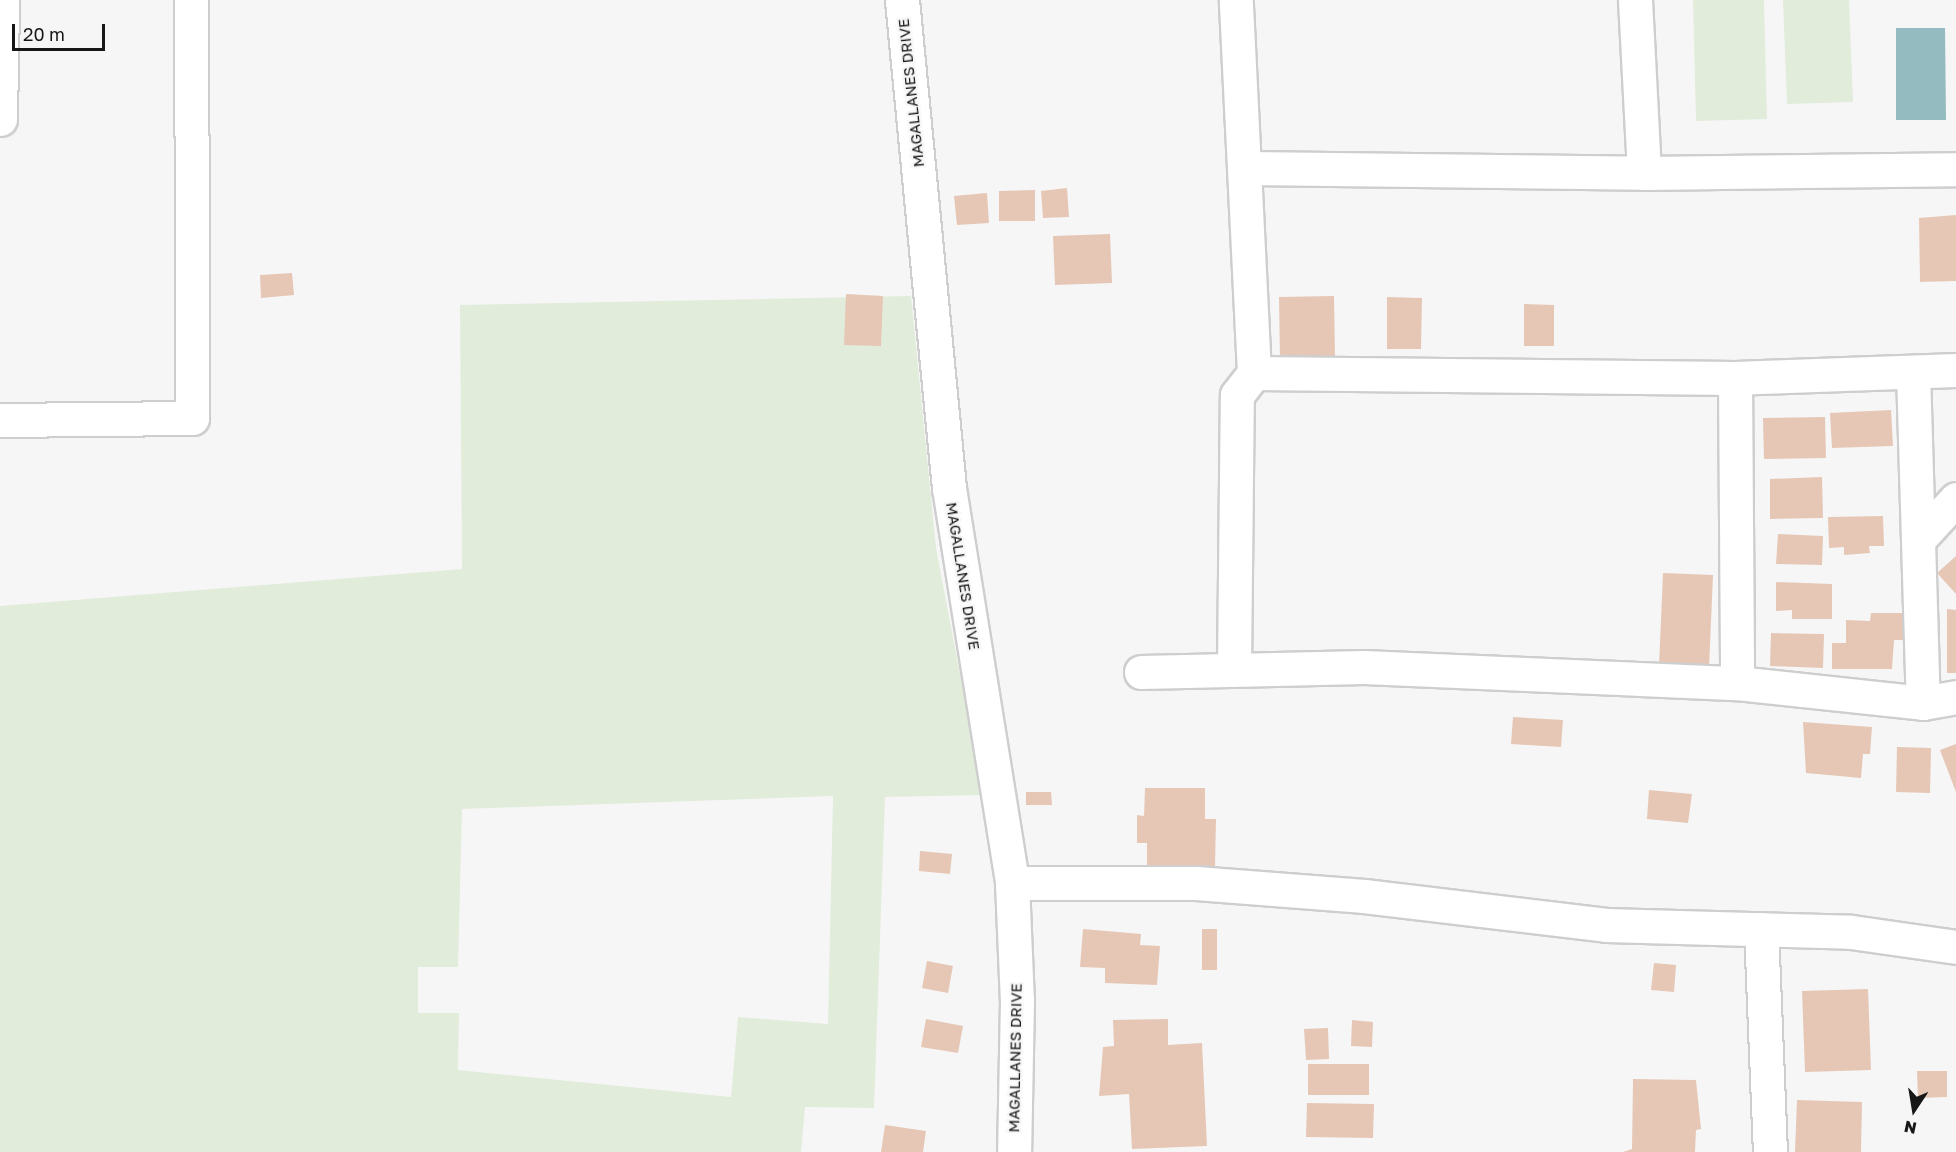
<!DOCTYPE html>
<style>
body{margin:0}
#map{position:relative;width:1956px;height:1152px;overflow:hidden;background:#f6f6f7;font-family:"Golos Text",sans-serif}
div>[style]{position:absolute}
.green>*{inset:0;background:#e2ecda}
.water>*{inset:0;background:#94bbbf}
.building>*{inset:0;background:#e6c7b5}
.roads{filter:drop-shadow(2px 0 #cececf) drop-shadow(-2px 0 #cececf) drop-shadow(0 2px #cececf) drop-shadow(0 -2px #cececf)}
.minor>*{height:33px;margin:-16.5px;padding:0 16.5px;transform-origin:16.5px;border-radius:16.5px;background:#fff}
span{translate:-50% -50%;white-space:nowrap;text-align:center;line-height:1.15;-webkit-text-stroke:4.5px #f6f6f7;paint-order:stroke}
.street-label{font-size:15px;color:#171717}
.north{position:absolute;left:1884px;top:1080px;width:60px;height:60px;-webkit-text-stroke:4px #f6f6f7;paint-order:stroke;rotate:192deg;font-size:16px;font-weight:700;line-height:24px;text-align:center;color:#171717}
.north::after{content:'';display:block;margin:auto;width:21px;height:27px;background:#171717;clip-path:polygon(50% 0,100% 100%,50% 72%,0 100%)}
.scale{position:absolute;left:12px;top:24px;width:93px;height:27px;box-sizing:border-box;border:3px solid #171717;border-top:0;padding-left:8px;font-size:18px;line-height:21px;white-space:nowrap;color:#171717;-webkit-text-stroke:4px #f6f6f7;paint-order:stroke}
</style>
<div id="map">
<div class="green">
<i style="clip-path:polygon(1693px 0,1764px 0,1767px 119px,1696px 121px)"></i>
<i style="clip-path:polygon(1783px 0,1849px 0,1853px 102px,1787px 104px)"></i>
<i style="clip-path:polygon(evenodd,911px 296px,936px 548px,983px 795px,885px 797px,874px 1108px,805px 1107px,801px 1152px,0 1152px,0 606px,462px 569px,460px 305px,911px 296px,833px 796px,828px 1024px,738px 1017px,731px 1097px,458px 1070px,459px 1013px,418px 1013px,418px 967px,458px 967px,462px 809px,833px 796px)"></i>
</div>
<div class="water">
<i style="clip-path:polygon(1896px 28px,1945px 28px,1946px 120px,1896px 120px)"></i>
</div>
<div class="building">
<i style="clip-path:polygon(1067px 188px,1069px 217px,1043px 218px,1041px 191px)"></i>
<i style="clip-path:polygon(1035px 190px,1035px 221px,999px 221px,999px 191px)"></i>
<i style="clip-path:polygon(987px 193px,989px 223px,957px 225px,954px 196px)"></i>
<i style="clip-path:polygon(1956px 215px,1956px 281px,1920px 282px,1919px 218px)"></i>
<i style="clip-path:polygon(1110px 234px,1112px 283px,1055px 285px,1053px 236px)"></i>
<i style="clip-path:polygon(292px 273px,294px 295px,261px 298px,260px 275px)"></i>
<i style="clip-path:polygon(846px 294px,883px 296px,881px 346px,844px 345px)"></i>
<i style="clip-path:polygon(1334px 296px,1335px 357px,1280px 358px,1279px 297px)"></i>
<i style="clip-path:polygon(1387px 297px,1422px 298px,1421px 349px,1387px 349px)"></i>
<i style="clip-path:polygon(1524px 304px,1554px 305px,1554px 346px,1524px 346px)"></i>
<i style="clip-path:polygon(1891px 410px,1893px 446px,1832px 448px,1830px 413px)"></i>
<i style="clip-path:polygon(1825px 417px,1826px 458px,1764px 459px,1763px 418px)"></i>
<i style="clip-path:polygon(1822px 477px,1823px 518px,1770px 519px,1770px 479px)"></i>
<i style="clip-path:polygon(1883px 516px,1884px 546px,1869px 546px,1870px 553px,1844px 555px,1844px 547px,1829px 548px,1828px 517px)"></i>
<i style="clip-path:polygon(1778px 534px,1823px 536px,1822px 565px,1776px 564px)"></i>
<i style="clip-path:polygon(1956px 556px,1956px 594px,1937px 573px)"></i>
<i style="clip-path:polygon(1663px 573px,1713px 575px,1709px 668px,1659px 666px)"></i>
<i style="clip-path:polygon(1776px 582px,1832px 584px,1832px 619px,1792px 619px,1792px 610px,1776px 611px)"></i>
<i style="clip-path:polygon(1947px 609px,1956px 610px,1956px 673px,1947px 673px)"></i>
<i style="clip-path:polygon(1871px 613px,1909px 613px,1909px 640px,1894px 640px,1892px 669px,1832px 669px,1832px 643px,1846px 643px,1846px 620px,1870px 621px)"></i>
<i style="clip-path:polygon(1771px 633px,1824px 634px,1823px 668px,1770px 666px)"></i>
<i style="clip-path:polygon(1513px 717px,1563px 720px,1561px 747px,1511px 744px)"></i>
<i style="clip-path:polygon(1803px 722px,1872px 727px,1870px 754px,1863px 754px,1861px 778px,1806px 773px)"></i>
<i style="clip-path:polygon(1956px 744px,1956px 792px,1940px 750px)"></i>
<i style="clip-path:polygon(1897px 747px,1931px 748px,1930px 793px,1896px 792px)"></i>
<i style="clip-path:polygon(1145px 788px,1205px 788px,1205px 819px,1216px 819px,1215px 867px,1147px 866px,1147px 843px,1137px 843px,1137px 815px,1144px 816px)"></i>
<i style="clip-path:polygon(1649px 790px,1692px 794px,1688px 823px,1647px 819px)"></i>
<i style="clip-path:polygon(1026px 792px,1051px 792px,1052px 805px,1026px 805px)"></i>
<i style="clip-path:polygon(920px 851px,952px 854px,950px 874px,919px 871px)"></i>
<i style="clip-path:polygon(1083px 929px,1141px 934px,1140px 945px,1160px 946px,1157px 985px,1105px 983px,1105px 968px,1080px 967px)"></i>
<i style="clip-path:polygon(1202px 929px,1217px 929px,1217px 970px,1202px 970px)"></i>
<i style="clip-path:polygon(927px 961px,953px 966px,948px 993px,922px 988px)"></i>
<i style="clip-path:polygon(1654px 963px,1676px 965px,1674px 992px,1651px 990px)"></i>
<i style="clip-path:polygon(1868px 989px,1871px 1070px,1805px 1072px,1802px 991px)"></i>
<i style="clip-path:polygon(926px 1019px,963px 1026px,958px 1053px,921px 1047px)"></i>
<i style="clip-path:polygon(1168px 1019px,1168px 1045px,1202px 1043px,1207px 1146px,1132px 1149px,1129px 1094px,1099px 1096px,1103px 1047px,1114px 1046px,1113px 1020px)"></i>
<i style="clip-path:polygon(1352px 1020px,1373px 1022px,1372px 1047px,1351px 1046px)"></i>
<i style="clip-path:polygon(1328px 1028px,1329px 1059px,1306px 1060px,1304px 1029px)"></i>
<i style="clip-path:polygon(1308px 1064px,1369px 1064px,1369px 1095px,1308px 1095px)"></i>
<i style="clip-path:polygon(1917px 1071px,1947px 1071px,1947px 1097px,1918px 1098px)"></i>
<i style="clip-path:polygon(1633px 1079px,1696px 1080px,1701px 1129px,1696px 1130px,1695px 1152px,1623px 1152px,1632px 1149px)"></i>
<i style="clip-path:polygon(1797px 1100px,1862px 1102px,1861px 1152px,1795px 1152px)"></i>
<i style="clip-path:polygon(1307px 1103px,1374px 1104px,1373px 1138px,1306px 1137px)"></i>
<i style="clip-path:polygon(885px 1125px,926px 1131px,923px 1152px,881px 1152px)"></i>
</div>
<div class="roads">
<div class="minor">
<i style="left:902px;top:0;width:490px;rotate:84.5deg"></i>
<i style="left:949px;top:488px;width:400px;rotate:80.9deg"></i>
<i style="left:1012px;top:883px;width:117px;rotate:87.6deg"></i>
<i style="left:1017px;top:1000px;width:152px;rotate:91.1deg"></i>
<i style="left:1635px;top:0;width:173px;rotate:87deg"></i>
<i style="left:0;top:119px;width:119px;rotate:-89deg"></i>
<i style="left:1248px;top:168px;width:396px;rotate:0.7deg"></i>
<i style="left:1644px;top:173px;width:312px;rotate:-0.7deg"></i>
<i style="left:1913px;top:372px;width:331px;rotate:88.3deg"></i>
<i style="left:1254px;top:373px;width:481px;rotate:0.6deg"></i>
<i style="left:1735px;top:378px;width:221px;rotate:-2.1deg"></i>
<i style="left:1735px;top:378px;width:305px;rotate:89.6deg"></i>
<i style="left:0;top:420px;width:192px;rotate:-0.6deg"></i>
<i style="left:192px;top:418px;width:418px;rotate:-90.1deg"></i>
<i style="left:1918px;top:540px;width:56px;rotate:-47.2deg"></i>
<i style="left:1234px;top:668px;width:273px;rotate:-89.4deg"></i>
<i style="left:1237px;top:395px;width:28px;rotate:-52deg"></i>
<i style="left:1254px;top:373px;width:373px;rotate:-92.8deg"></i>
<i style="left:1141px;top:672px;width:223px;rotate:-1.3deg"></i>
<i style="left:1364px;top:667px;width:373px;rotate:2.5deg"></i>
<i style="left:1737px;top:683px;width:187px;rotate:6.1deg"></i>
<i style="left:1923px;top:703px;width:34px;rotate:-10deg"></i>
<i style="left:1012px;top:883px;width:184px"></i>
<i style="left:1196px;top:883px;width:169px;rotate:4.4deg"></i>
<i style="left:1364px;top:896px;width:244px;rotate:6.8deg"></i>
<i style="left:1606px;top:925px;width:245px;rotate:1.6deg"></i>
<i style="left:1851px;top:932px;width:106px;rotate:8.1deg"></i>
<i style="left:1761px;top:929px;width:223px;rotate:87.7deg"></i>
</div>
</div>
<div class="street-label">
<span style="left:911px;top:93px;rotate:-96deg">MAGALLANES DRIVE</span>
<span style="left:963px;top:576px;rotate:81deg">MAGALLANES DRIVE</span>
<span style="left:1015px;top:1058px;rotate:-89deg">MAGALLANES DRIVE</span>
</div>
<div class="north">N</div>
<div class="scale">20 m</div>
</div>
